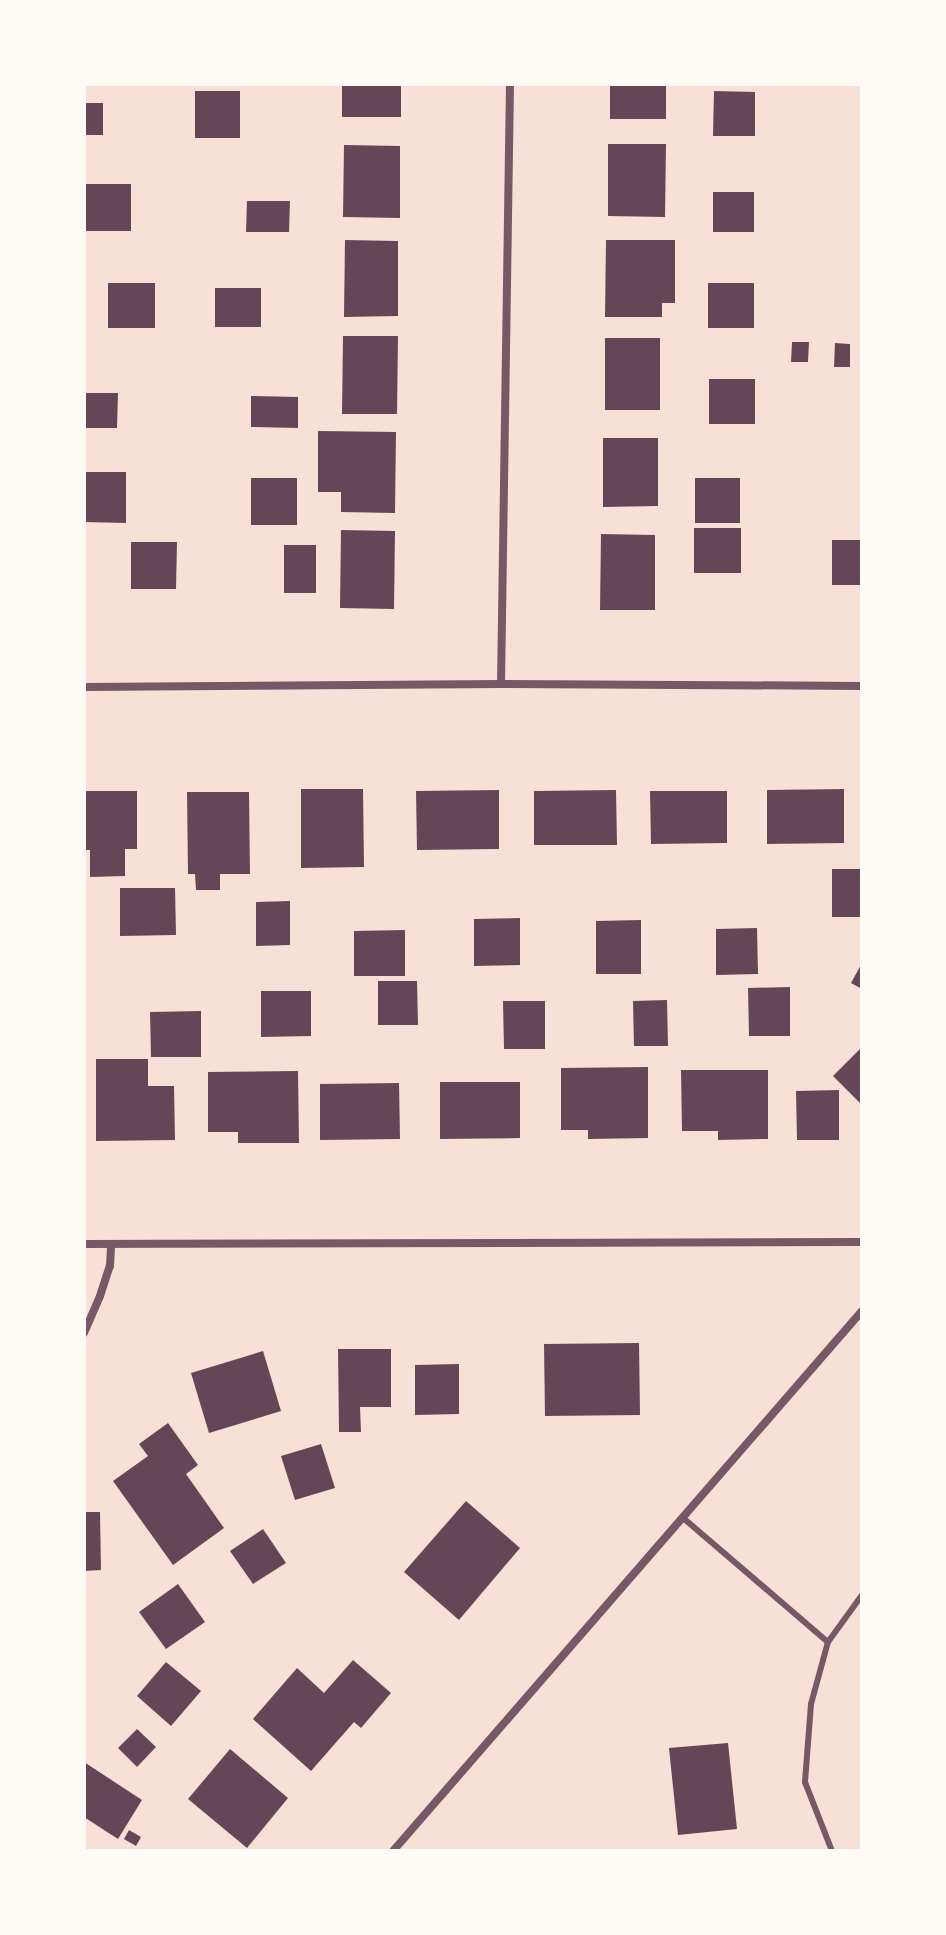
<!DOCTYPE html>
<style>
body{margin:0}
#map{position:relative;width:946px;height:1935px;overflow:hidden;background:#f7e1d7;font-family:Jost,sans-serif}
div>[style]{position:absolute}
.building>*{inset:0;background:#644757}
.service>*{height:6px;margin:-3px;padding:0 3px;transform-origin:3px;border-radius:3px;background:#755966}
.minor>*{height:8px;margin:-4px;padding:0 4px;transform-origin:4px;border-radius:4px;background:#755966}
span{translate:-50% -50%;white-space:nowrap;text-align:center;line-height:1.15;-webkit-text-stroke:8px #fffaf5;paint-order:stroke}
.frame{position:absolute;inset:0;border:86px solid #fffaf5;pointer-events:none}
</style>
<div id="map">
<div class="building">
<i style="clip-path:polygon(342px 84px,401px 84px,401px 117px,342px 117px)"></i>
<i style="clip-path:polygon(610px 84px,666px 84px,666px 119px,610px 119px)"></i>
<i style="clip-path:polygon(195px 91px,240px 91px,240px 138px,195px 138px)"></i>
<i style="clip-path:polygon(714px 91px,755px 92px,755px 136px,713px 136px)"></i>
<i style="clip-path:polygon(84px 103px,103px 103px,103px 135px,84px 135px)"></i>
<i style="clip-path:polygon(608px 144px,666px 144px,665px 217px,608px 216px)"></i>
<i style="clip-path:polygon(344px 145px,400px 146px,400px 218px,343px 217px)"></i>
<i style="clip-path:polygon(85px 184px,131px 184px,131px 231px,84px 231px)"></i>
<i style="clip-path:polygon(713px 192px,754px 192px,754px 232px,713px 232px)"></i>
<i style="clip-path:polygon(247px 201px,290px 201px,289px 232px,246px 232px)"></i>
<i style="clip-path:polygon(345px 240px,398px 241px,398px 316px,344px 317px)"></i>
<i style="clip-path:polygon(606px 240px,675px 240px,675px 303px,662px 303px,662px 317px,605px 317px)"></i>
<i style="clip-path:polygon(108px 283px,155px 283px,155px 328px,108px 328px)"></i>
<i style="clip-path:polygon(708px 283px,754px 283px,754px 328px,708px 328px)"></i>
<i style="clip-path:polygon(215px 288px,261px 288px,261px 327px,215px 327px)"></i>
<i style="clip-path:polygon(343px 336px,398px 336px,397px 414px,342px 414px)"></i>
<i style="clip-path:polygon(605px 338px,660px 338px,660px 410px,605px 410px)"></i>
<i style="clip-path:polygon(792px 342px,809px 342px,808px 362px,791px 362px)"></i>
<i style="clip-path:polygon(835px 343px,850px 344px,850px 367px,834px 367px)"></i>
<i style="clip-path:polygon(709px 379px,755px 379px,755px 424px,709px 424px)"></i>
<i style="clip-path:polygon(84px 393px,118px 393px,117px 428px,84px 428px)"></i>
<i style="clip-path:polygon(251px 396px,298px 397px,298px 428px,251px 427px)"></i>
<i style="clip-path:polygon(318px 431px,396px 432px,395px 513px,341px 512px,341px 492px,318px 492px)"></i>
<i style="clip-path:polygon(603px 438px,658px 438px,658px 506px,603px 507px)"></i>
<i style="clip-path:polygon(84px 472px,126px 472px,126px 523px,84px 522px)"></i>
<i style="clip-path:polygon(251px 478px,297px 478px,297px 525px,251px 525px)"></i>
<i style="clip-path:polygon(695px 478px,740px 478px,740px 523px,695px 523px)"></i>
<i style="clip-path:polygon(694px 528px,741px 528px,741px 573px,694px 573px)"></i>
<i style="clip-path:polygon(341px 530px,395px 531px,394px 609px,340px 608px)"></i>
<i style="clip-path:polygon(601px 534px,655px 535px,655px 610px,600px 610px)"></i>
<i style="clip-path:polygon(832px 540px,862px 540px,862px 585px,832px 585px)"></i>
<i style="clip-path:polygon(131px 542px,177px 542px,176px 589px,131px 589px)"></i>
<i style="clip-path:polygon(284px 545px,316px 545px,316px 593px,284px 593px)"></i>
<i style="clip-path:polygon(301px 789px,363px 789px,364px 867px,301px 868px)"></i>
<i style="clip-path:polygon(844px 789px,844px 843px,767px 844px,767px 790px)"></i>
<i style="clip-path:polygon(499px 790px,499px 849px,417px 850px,416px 791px)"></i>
<i style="clip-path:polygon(616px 790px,617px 845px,534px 845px,534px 791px)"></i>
<i style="clip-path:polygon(84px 791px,137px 791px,137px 849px,125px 849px,125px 876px,90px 877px,90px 850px,84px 850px)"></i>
<i style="clip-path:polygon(650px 791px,727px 791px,727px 843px,651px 844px)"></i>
<i style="clip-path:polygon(187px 792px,249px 792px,250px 874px,220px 874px,220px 890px,196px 890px,195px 874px,188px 874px)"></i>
<i style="clip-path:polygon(832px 869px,862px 869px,862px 917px,832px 917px)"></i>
<i style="clip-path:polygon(120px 888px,175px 888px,176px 935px,120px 936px)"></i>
<i style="clip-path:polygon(290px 901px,290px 945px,256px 946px,256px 902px)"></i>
<i style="clip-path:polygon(520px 918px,520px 965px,474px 966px,474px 919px)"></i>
<i style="clip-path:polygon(641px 920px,641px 974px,596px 974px,596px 921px)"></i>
<i style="clip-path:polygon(757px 928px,758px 974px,716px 975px,716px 929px)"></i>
<i style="clip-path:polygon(405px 930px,405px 976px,354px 976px,354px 931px)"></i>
<i style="clip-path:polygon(862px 963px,862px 989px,851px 983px)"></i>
<i style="clip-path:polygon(378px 981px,417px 981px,418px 1025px,378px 1025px)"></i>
<i style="clip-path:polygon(790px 987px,790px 1036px,749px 1036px,748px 988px)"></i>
<i style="clip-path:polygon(261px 991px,311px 991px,311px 1036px,261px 1037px)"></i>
<i style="clip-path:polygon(667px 1000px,668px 1046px,634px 1046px,633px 1001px)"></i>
<i style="clip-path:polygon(503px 1001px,545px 1001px,545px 1049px,504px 1049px)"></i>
<i style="clip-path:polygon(201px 1011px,201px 1057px,151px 1057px,150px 1012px)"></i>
<i style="clip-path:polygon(862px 1047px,862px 1105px,833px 1076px)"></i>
<i style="clip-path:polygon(96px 1059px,148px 1059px,148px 1086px,174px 1086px,175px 1140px,96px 1141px)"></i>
<i style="clip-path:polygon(648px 1067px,648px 1138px,588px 1139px,588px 1130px,561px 1130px,561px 1068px)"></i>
<i style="clip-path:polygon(681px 1070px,768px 1070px,768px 1139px,718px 1140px,718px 1131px,682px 1131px)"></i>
<i style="clip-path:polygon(298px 1071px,299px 1143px,238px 1143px,238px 1132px,208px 1132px,208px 1072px)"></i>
<i style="clip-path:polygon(440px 1082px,520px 1082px,520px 1138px,440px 1139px)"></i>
<i style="clip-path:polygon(399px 1083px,400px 1139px,320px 1140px,320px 1084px)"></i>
<i style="clip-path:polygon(839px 1090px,839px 1140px,797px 1140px,796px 1091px)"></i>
<i style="clip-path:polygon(639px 1343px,640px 1415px,545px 1416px,544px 1344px)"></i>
<i style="clip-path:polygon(338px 1349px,391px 1349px,391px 1407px,360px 1407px,361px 1432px,339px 1432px)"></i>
<i style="clip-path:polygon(263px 1351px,281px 1411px,209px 1433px,191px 1373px)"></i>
<i style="clip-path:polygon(459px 1364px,459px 1414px,415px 1415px,415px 1365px)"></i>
<i style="clip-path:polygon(168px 1423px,198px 1465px,186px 1474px,224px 1528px,173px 1565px,113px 1481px,148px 1456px,139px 1444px)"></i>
<i style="clip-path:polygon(321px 1444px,335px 1488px,295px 1500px,281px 1456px)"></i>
<i style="clip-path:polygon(466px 1501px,520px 1548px,459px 1620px,404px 1572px)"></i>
<i style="clip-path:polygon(84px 1512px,100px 1512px,101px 1570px,84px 1571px)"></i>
<i style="clip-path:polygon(263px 1529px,286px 1563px,253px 1584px,230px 1551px)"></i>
<i style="clip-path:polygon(178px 1584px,205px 1622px,166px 1649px,139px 1612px)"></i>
<i style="clip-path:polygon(353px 1660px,391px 1693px,361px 1728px,354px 1722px,311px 1771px,253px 1719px,297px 1668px,324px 1693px)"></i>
<i style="clip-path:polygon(166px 1662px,201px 1691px,171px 1726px,137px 1696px)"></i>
<i style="clip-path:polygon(137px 1729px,156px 1747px,137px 1767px,118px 1748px)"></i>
<i style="clip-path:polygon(728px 1743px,737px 1829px,678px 1835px,669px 1748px)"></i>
<i style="clip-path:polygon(230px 1749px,288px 1798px,247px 1848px,188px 1799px)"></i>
<i style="clip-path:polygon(84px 1762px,142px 1800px,118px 1839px,84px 1817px)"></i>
<i style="clip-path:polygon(129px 1830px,141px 1837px,136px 1846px,124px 1839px)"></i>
</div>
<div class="service">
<i style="left:682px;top:1517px;width:192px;rotate:40.6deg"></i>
<i style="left:832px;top:1851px;width:74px;rotate:-111.4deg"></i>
<i style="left:805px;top:1782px;width:78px;rotate:-85.6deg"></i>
<i style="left:811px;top:1704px;width:64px;rotate:-74.7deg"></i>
<i style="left:828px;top:1642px;width:58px;rotate:-54.1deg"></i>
</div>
<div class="minor">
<i style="left:501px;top:684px;width:600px;rotate:-89.14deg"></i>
<i style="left:84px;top:687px;width:417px;rotate:-0.4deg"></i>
<i style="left:501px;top:684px;width:361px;rotate:0.3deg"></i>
<i style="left:84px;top:1244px;width:778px;rotate:-0.15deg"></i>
<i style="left:84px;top:1333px;width:40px;rotate:-66.6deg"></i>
<i style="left:100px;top:1296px;width:32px;rotate:-72deg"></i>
<i style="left:110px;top:1266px;width:20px;rotate:-87deg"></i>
<i style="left:393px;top:1851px;width:715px;rotate:-49.03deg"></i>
</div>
<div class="frame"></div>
</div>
